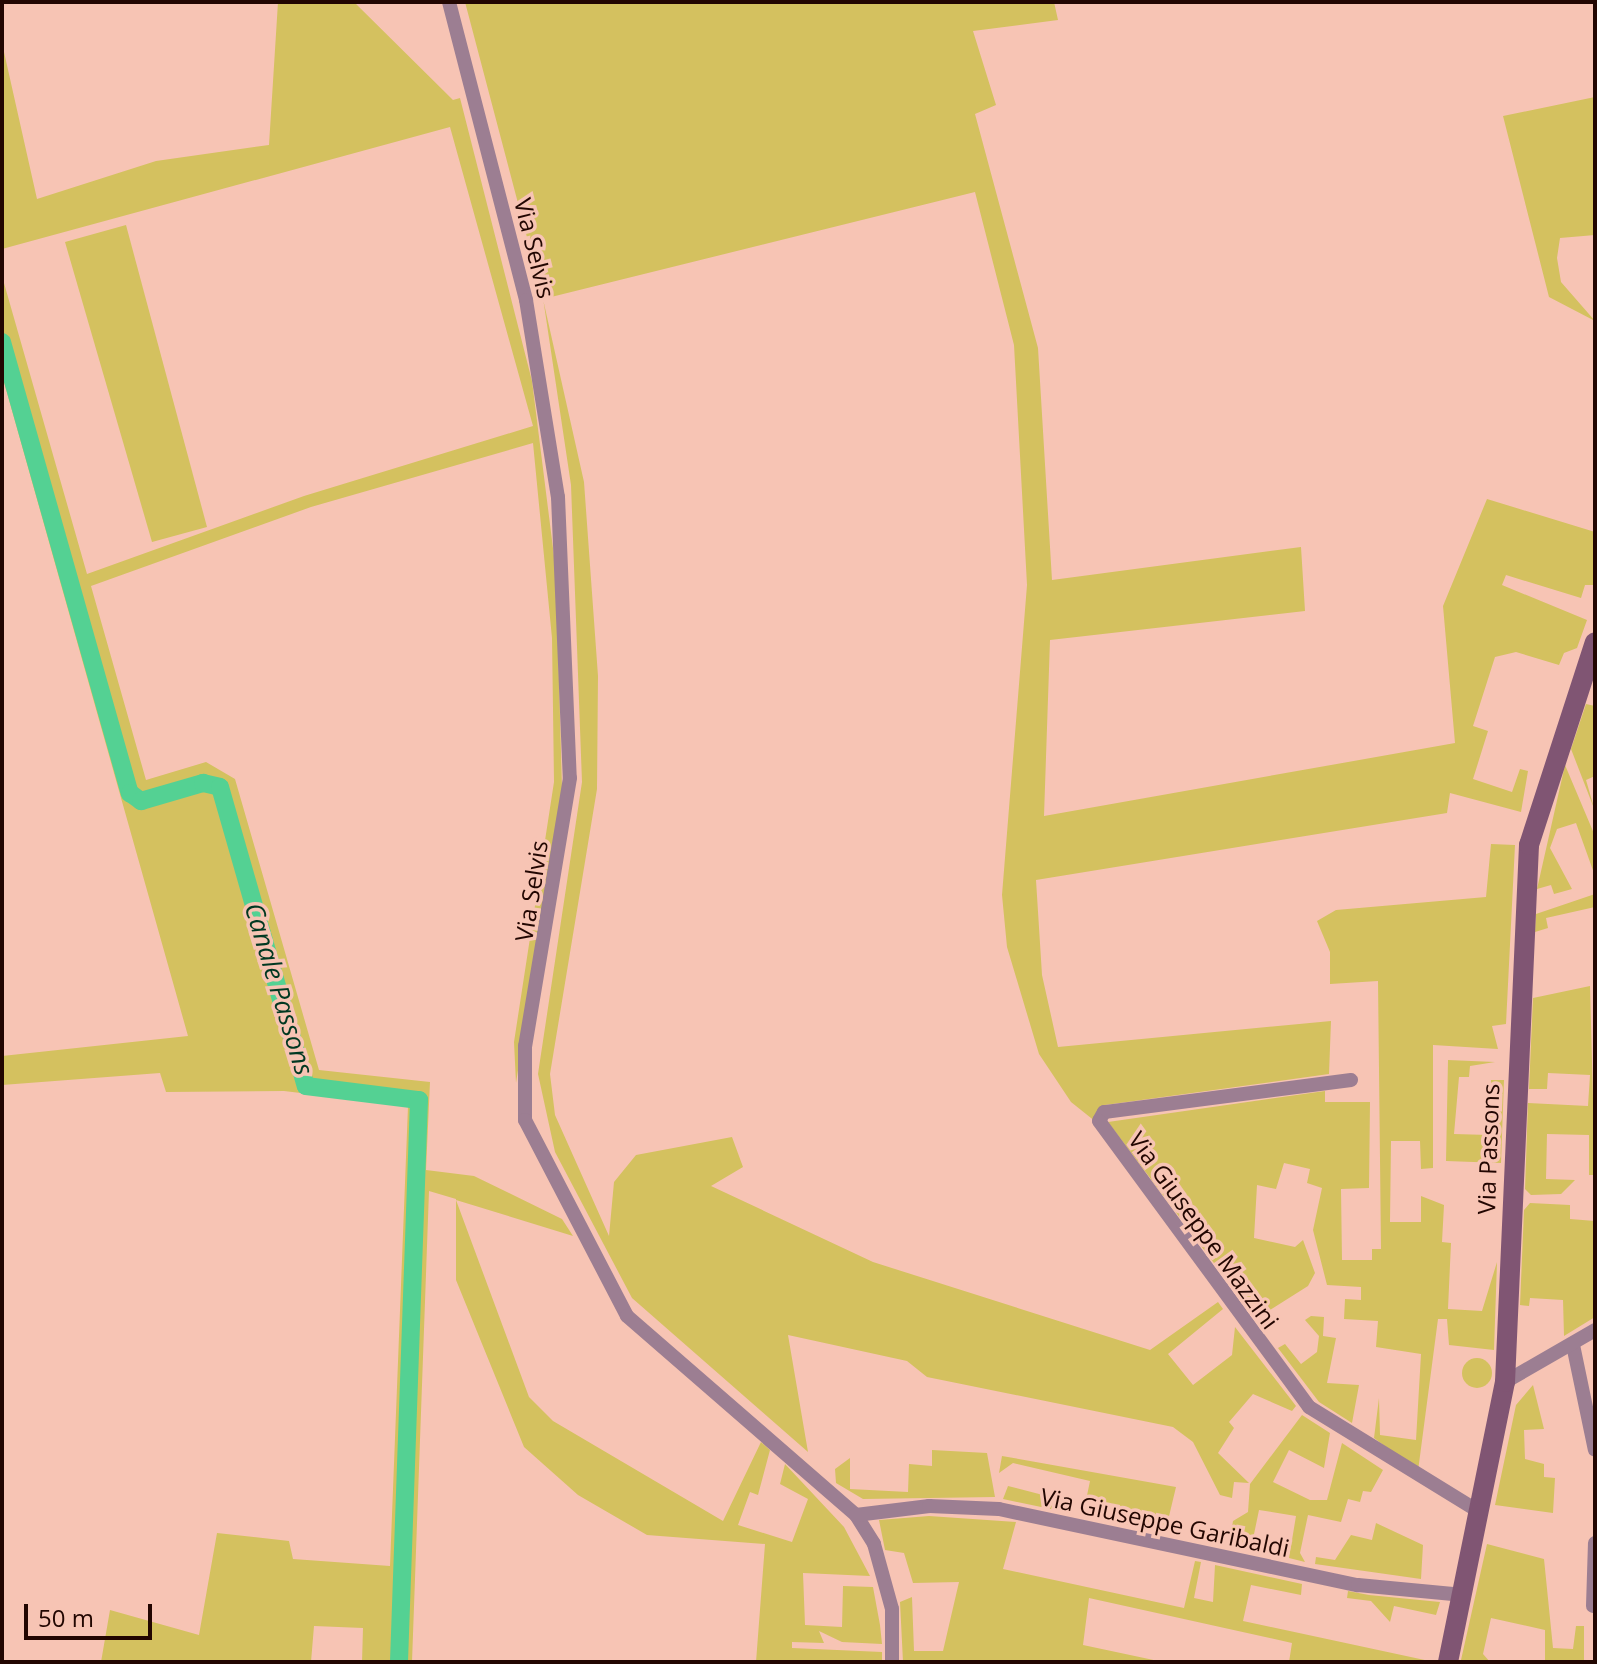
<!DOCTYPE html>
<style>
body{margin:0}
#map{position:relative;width:1597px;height:1664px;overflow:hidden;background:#f7c4b4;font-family:"Open Sans",sans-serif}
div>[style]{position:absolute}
.green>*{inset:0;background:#d4c15f}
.round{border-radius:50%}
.canal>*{height:18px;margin:-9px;padding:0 9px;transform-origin:9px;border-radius:9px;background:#54d193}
.street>*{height:14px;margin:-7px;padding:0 7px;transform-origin:7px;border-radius:7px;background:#9c7e92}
.secondary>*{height:20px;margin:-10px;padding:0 10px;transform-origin:10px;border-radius:10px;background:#805573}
span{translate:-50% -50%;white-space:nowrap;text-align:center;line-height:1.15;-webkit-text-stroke:7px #f7c4b4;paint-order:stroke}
.street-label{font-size:24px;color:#220601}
.water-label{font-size:26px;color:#013821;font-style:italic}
.frame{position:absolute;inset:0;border:4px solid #220601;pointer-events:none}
.scale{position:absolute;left:24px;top:1604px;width:128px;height:36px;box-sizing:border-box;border:4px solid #220601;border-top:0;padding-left:10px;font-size:24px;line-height:28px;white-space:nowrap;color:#220601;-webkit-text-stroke:6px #f7c4b4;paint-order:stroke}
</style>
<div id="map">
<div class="green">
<i style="clip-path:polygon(278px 2px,354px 2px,453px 100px,460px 98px,532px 381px,556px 572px,562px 788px,516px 1083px,514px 1042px,554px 782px,552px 638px,533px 443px,311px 507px,91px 586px,146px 780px,206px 762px,235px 779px,319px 1070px,430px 1082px,426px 1170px,474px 1176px,562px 1219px,573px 1236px,456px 1200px,529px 1397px,553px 1421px,723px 1521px,761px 1442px,770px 1450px,758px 1495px,750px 1492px,738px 1525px,792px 1542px,808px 1499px,780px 1484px,785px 1464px,844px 1527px,870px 1576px,803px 1573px,805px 1625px,842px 1627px,843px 1586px,873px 1587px,880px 1625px,882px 1644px,842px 1642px,819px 1631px,824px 1643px,792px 1642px,792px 1648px,882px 1652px,882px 1662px,756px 1662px,765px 1544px,647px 1535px,578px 1495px,524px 1447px,456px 1280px,456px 1199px,429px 1191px,412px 1662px,362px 1662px,363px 1628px,314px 1626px,311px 1662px,101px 1662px,110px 1610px,199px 1635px,217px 1533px,289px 1541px,293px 1559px,390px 1566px,408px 1106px,284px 1091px,166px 1092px,160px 1073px,2px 1085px,2px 1056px,188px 1036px,2px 375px,2px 276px,87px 574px,304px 496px,533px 426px,450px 127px,2px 249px,2px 43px,37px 199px,156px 161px,269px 145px)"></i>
<i style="clip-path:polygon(465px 2px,1054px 2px,1058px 20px,973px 31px,996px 105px,975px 114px,1038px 348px,1052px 580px,1301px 547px,1305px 611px,1050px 640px,1044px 816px,1455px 743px,1443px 606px,1487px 499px,1595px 532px,1595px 585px,1585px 585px,1581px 598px,1506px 575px,1502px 585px,1587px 620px,1577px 648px,1564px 653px,1559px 665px,1516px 652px,1495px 657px,1473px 726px,1488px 731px,1473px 779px,1512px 792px,1520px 769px,1528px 771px,1521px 812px,1450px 793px,1447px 813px,1036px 880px,1042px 975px,1058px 1047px,1331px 1021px,1329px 1074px,1105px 1105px,1096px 1122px,1071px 1102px,1039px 1054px,1007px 947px,1002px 895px,1027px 585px,1014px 345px,975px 192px,543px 299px,584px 482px,598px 676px,597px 789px,550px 1074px,555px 1115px,609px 1236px,614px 1182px,636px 1155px,732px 1137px,743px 1167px,711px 1186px,873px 1262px,1150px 1350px,1218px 1302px,1223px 1309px,1168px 1354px,1193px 1385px,1232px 1355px,1235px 1327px,1296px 1406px,1292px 1411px,1253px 1394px,1229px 1422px,1234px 1428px,1218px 1453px,1249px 1483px,1234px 1482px,1232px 1498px,1220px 1495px,1193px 1442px,1173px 1427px,927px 1377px,907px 1361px,788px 1335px,808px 1452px,632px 1298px,555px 1152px,538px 1074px,582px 782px,571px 485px,543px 298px)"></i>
<i style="clip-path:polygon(1595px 97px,1595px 235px,1560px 238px,1557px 258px,1561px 282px,1595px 321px,1549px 297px,1503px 116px)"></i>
<i style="clip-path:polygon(126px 225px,207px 527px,152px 542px,65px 242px)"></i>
<i style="clip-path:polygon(1586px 704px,1595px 706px,1595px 776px,1586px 780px,1595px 811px,1571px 749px)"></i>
<i style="clip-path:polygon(1565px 765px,1595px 836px,1595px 876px,1576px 823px,1557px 829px,1550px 848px,1572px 889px,1554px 894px,1551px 885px,1537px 889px)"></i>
<i style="clip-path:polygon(1491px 844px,1515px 845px,1506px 1024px,1492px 1026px,1498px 1049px,1433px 1045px,1433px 1168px,1421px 1169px,1420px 1141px,1391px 1141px,1390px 1222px,1421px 1222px,1421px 1196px,1444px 1205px,1442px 1242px,1451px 1243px,1448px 1309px,1482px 1311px,1497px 1262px,1494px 1350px,1449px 1345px,1447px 1319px,1438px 1319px,1418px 1471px,1374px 1438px,1379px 1398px,1380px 1435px,1416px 1440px,1421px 1354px,1376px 1347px,1378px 1321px,1344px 1319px,1345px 1299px,1361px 1300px,1361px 1287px,1327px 1285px,1313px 1230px,1322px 1188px,1307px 1183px,1310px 1169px,1284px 1163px,1276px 1189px,1257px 1185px,1254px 1238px,1295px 1247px,1303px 1240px,1315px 1273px,1308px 1286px,1256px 1319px,1108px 1122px,1325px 1091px,1325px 1102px,1370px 1102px,1369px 1188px,1341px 1189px,1342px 1260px,1372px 1260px,1372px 1249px,1381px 1249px,1378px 981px,1330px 984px,1330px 952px,1317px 921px,1336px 910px,1486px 897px)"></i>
<i style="clip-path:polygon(1595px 894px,1595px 907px,1546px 918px,1548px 928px,1535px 932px,1536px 914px)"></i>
<i style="clip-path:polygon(1590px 986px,1595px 1175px,1589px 1175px,1589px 1135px,1547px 1134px,1546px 1179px,1575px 1180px,1561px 1194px,1531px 1195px,1525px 1189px,1528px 1103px,1588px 1106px,1590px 1075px,1548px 1073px,1547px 1089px,1529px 1089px,1533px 998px)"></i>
<i style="clip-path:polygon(1448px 1060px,1495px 1062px,1470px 1066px,1469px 1077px,1459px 1077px,1454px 1134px,1489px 1135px,1491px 1080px,1504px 1080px,1501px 1163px,1446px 1161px)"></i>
<i style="clip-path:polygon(1530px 1203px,1570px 1205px,1570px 1219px,1595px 1221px,1595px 1317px,1564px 1336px,1563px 1300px,1530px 1298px,1529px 1306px,1520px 1305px,1524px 1210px)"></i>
<i style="clip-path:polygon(1311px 1316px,1324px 1317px,1323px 1336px,1336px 1338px,1327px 1383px,1359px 1385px,1352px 1423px,1319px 1402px,1278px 1348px,1285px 1344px,1301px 1364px,1317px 1352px,1319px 1336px,1305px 1320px)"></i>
<i class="round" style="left:1462px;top:1358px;width:30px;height:30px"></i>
<i style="clip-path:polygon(1533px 1385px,1544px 1429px,1524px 1430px,1525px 1459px,1544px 1464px,1544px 1477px,1555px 1478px,1553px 1513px,1495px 1505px,1516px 1405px)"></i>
<i style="clip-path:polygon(1302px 1415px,1330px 1433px,1324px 1468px,1289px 1450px,1273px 1482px,1310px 1500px,1327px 1500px,1342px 1443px,1383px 1470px,1371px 1492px,1363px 1491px,1360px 1502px,1348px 1499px,1341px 1522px,1308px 1515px,1300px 1553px,1305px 1562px,1289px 1558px,1296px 1516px,1259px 1510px,1253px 1539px,1266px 1543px,1264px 1553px,1229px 1546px,1233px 1521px,1248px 1512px,1250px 1484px)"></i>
<i style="clip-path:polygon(932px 1450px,987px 1453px,995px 1497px,863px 1499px,836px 1483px,835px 1469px,850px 1458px,850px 1489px,908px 1492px,909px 1464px,932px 1466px)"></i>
<i style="clip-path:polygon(1002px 1456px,1176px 1487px,1165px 1533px,1083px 1515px,1090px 1481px,1013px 1463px,999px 1473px)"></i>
<i style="clip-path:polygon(1008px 1486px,1066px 1501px,1070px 1513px,1003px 1499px)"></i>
<i style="clip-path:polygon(929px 1516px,1016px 1522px,1003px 1569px,1184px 1608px,1195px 1561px,1201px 1562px,1194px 1598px,1213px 1602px,1215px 1565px,1302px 1584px,1301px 1595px,1251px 1585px,1243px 1621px,1434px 1662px,1289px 1662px,1292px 1643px,1089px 1598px,1083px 1645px,1163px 1662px,903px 1662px,900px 1602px,912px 1597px,914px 1651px,943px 1651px,959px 1582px,913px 1583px,904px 1553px,885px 1550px,879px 1520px)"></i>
<i style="clip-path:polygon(1376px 1523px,1423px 1545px,1421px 1579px,1315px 1564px,1316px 1557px,1335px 1560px,1351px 1535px,1372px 1540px)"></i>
<i style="clip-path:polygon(1487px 1544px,1544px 1559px,1553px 1648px,1573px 1649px,1576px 1626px,1584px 1626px,1584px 1662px,1545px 1662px,1545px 1630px,1491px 1618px,1483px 1654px,1490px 1662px,1461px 1660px)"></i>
<i style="clip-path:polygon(1348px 1591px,1369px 1595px,1440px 1602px,1436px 1615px,1394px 1606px,1390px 1622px,1371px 1601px,1347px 1598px)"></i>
</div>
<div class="canal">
<i style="left:2px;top:342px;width:469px;rotate:74.2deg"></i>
<i style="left:130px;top:793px;width:14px;rotate:36deg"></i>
<i style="left:141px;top:801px;width:65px;rotate:-16.2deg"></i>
<i style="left:203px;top:783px;width:17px;rotate:13deg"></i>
<i style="left:220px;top:787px;width:311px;rotate:74deg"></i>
<i style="left:306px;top:1086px;width:114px;rotate:7.1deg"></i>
<i style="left:419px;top:1100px;width:562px;rotate:92.04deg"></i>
</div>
<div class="street">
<i style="left:449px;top:2px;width:308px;rotate:75.5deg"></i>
<i style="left:526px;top:300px;width:200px;rotate:80.8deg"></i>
<i style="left:558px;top:497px;width:281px;rotate:87.6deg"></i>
<i style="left:570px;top:778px;width:272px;rotate:99.5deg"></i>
<i style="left:525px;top:1046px;width:74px;rotate:90deg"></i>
<i style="left:525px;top:1120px;width:221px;rotate:62.5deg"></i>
<i style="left:627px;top:1316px;width:303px;rotate:41deg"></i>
<i style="left:856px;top:1515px;width:34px;rotate:58deg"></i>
<i style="left:874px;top:1544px;width:67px;rotate:74.5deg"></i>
<i style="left:892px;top:1609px;width:53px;rotate:90deg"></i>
<i style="left:1351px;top:1080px;width:249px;rotate:172.6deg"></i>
<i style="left:1104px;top:1112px;width:10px;rotate:119deg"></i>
<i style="left:1099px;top:1121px;width:355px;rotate:53.7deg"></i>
<i style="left:1309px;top:1407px;width:202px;rotate:31.6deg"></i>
<i style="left:1573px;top:1345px;width:107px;rotate:78.2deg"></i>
<i style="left:1505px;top:1382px;width:104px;rotate:-30deg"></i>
<i style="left:856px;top:1515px;width:74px;rotate:-7deg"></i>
<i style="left:929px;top:1506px;width:70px;rotate:2.5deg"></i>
<i style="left:999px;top:1509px;width:367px;rotate:12deg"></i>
<i style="left:1358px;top:1585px;width:106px;rotate:5.4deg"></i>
<i style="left:1593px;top:1606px;width:63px;rotate:-88.2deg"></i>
</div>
<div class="secondary">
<i style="left:1448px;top:1662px;width:286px;rotate:-78.5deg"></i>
<i style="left:1505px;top:1382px;width:538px;rotate:-87.44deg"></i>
<i style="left:1529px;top:845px;width:213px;rotate:-72deg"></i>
</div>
<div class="street-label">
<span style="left:535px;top:248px;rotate:76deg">Via Selvis</span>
<span style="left:531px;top:891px;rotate:-81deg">Via Selvis</span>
<span style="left:1488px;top:1149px;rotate:-88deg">Via Passons</span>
<span style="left:1204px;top:1230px;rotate:54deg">Via Giuseppe Mazzini</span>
<span style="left:1165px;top:1522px;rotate:12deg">Via Giuseppe Garibaldi</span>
</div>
<div class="water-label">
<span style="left:279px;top:989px;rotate:73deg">Canale Passons</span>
</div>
<div class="frame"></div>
<div class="scale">50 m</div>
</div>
